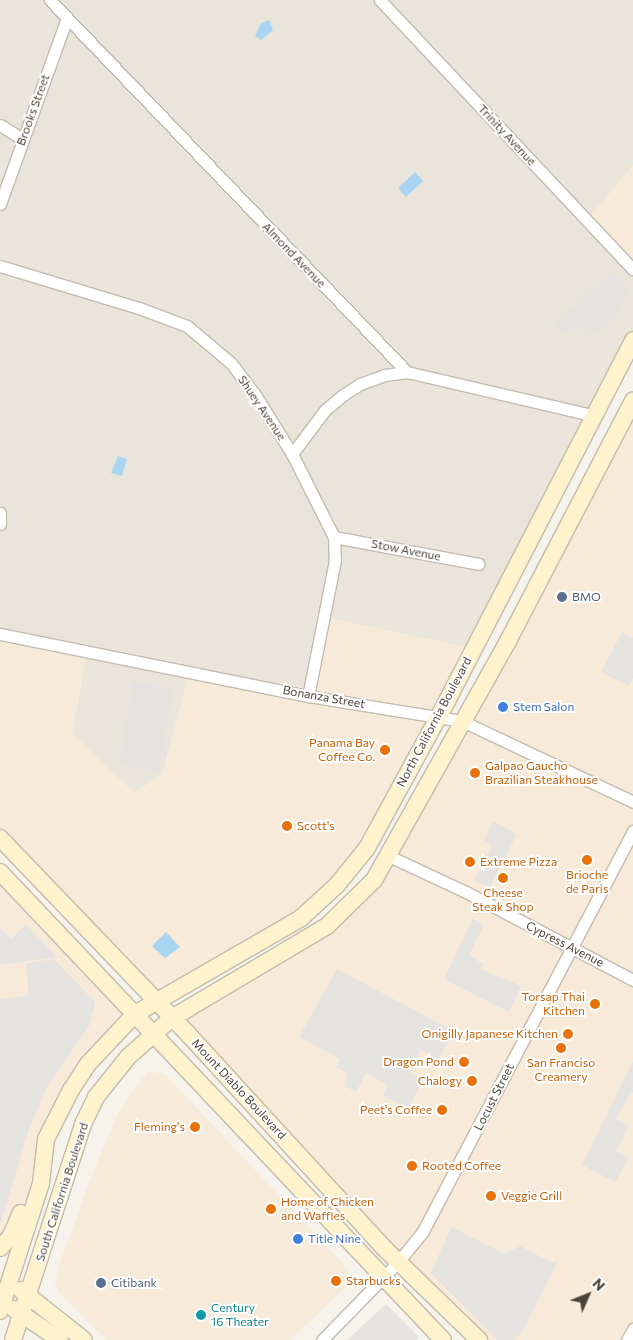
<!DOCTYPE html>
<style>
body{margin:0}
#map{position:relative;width:633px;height:1340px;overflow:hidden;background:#f6f3ec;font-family:Commissioner,sans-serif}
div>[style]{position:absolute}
.residential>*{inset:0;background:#eae5da}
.commercial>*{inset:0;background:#f7ead8}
.parking>*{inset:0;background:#e5e3e0}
.water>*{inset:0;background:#a9d4f2}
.roads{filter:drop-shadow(1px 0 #c2bbae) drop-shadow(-1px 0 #c2bbae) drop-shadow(0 1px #c2bbae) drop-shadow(0 -1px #c2bbae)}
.street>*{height:11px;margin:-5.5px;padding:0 5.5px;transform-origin:5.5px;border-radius:5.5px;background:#fff}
.secondary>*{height:16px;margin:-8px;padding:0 8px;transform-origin:8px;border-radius:8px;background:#fff3cd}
.dots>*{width:14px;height:14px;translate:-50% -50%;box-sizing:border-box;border:2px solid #fff;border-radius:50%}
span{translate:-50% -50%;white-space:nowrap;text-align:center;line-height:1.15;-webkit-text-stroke:4px #fff;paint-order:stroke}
.street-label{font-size:12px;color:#4b4439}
.service-label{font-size:12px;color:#4e5e75}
.left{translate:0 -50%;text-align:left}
.shop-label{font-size:12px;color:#366cbe}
.food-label{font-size:12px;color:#c56008}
.right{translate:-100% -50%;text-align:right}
.culture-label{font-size:12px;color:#0d838f}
.north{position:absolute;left:563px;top:1270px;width:50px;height:50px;-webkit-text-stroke:4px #fff;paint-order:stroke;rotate:46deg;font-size:14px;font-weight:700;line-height:20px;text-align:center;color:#4b4439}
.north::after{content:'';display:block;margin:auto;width:18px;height:22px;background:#4b4439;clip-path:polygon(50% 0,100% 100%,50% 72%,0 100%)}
</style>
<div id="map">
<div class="residential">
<i style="clip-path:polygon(0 0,633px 0,633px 340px,473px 648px,308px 696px,190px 672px,162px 775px,134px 793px,72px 733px,87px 652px,0 634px)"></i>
</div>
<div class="commercial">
<i style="clip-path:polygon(633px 165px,633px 269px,587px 220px)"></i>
<i style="clip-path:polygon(633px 401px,633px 1340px,479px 1340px,172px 1018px,357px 900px)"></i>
<i style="clip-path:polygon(324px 617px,473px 648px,367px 848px,301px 918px,155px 1000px,0 838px,0 634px,87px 651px,72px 733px,134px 793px,162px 775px,190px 672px,308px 696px)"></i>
<i style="clip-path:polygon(0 872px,135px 1014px,88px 1064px,41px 1160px,11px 1236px,0 1248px)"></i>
<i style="clip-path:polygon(147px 1072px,164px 1073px,348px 1269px,347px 1286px,290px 1340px,107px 1340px,59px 1293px,55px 1284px,59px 1265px,93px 1172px,118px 1113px)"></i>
</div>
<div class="parking">
<i style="clip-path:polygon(613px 272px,628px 289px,625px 291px,627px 295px,618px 303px,619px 313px,593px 335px,586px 328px,559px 331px,557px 321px)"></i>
<i style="clip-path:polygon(622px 632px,633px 638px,633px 678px,629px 686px,601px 672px)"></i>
<i style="clip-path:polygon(133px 682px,173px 689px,159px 771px,119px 764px)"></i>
<i style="clip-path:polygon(493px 821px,517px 834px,490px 887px,474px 880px,489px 853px,491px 844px,484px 840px)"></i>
<i style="clip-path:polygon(473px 918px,484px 925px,469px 955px,483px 964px,480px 969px,521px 986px,509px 1012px,444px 979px)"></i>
<i style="clip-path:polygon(26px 924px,57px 957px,0 965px,0 927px,11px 939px)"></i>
<i style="clip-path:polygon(54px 959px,95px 1002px,89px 1026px,47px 1087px,29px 1129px,0 1226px,0 1000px,29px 995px,26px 963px)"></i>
<i style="clip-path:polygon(337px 969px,454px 1031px,438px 1060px,421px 1050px,409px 1072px,423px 1080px,408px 1109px,383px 1095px,388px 1085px,366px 1073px,356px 1092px,345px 1086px,347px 1073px,336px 1067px,340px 1059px,299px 1037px)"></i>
<i style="clip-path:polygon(633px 1061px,633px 1093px,631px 1092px,616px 1119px,629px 1126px,616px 1151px,629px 1158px,615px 1182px,582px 1165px)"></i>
<i style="clip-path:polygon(451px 1227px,505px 1254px,520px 1246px,553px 1263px,558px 1261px,522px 1332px,514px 1340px,497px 1340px,431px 1273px)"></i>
<i style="clip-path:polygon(386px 1304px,419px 1337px,416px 1340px,347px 1340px)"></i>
</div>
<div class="water">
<i style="clip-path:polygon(269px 20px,273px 30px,261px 40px,255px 36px,261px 23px)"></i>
<i style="clip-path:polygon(415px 172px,423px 181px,406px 197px,398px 188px)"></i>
<i style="clip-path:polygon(118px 456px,127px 459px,122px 476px,111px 473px)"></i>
<i style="clip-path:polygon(166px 932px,180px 947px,165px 958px,152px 946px)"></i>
</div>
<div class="roads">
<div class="street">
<i style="left:50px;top:0;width:516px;rotate:46.18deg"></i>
<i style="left:407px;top:372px;width:190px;rotate:13.1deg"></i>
<i style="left:380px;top:0;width:369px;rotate:46.8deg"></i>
<i style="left:0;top:125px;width:26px;rotate:32deg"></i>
<i style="left:0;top:204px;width:198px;rotate:-70.2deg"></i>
<i style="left:0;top:266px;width:145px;rotate:16.8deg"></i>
<i style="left:139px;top:308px;width:51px;rotate:20.6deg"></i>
<i style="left:187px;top:326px;width:57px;rotate:40.1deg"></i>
<i style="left:231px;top:363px;width:38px;rotate:53deg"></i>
<i style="left:254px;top:393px;width:72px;rotate:58.1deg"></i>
<i style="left:292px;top:454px;width:93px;rotate:63.2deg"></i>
<i style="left:334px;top:537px;width:23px;rotate:88deg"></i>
<i style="left:335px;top:560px;width:139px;rotate:101.2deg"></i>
<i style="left:292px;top:454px;width:55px;rotate:-53.1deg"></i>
<i style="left:325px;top:410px;width:23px;rotate:-40deg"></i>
<i style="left:343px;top:395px;width:20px;rotate:-33deg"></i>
<i style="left:360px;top:384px;width:27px;rotate:-20deg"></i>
<i style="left:385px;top:375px;width:22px;rotate:-8deg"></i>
<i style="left:0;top:513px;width:11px;rotate:90deg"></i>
<i style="left:334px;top:537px;width:147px;rotate:10.5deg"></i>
<i style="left:0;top:634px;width:314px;rotate:11.4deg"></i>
<i style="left:308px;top:696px;width:156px;rotate:9.2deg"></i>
<i style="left:462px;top:721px;width:189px;rotate:25.3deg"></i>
<i style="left:389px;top:856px;width:85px;rotate:25.1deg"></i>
<i style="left:466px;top:892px;width:189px;rotate:27.8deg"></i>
<i style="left:322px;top:1340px;width:109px;rotate:-45.7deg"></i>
<i style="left:398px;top:1262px;width:40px;rotate:-51deg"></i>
<i style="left:423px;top:1231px;width:452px;rotate:-62.3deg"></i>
<i style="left:627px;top:1340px;width:13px;rotate:-61deg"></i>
</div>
<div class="secondary">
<i style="left:0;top:838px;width:270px;rotate:46.2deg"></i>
<i style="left:187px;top:1033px;width:290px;rotate:47.5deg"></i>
<i style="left:383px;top:1247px;width:134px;rotate:44.1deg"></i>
<i style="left:0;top:872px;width:644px;rotate:46.57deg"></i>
<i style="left:0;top:1248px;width:16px;rotate:-47deg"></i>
<i style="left:11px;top:1236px;width:25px;rotate:-67deg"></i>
<i style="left:21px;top:1290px;width:80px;rotate:38.4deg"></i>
<i style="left:14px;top:1309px;width:55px;rotate:34deg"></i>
<i style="left:0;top:1311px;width:134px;rotate:-72.2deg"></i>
<i style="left:41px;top:1183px;width:44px;rotate:-83.5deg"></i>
<i style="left:46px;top:1139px;width:55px;rotate:-63deg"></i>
<i style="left:71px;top:1090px;width:31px;rotate:-57deg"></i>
<i style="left:88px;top:1064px;width:69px;rotate:-46.8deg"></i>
<i style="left:135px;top:1014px;width:192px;rotate:-30deg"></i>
<i style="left:301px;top:918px;width:49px;rotate:-42.5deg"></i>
<i style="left:337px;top:885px;width:48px;rotate:-51deg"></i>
<i style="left:367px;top:848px;width:167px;rotate:-61.4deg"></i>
<i style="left:447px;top:701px;width:406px;rotate:-62.7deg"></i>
<i style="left:13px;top:1340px;width:229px;rotate:-72deg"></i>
<i style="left:84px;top:1122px;width:28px;rotate:-64deg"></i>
<i style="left:96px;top:1097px;width:51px;rotate:-51.3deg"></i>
<i style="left:128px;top:1057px;width:59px;rotate:-41.6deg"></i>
<i style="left:172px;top:1018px;width:180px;rotate:-30.7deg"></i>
<i style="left:327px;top:926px;width:66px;rotate:-44.4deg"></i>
<i style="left:374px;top:880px;width:274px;rotate:-60.7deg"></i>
<i style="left:508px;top:641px;width:271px;rotate:-62.5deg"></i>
</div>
</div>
<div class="dots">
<i style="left:562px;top:597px;background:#5c6f8a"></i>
<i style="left:503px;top:707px;background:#3f7fe0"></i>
<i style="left:385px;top:750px;background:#e8710a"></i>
<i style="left:475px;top:773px;background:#e8710a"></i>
<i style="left:287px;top:826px;background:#e8710a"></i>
<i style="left:587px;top:860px;background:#e8710a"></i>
<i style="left:470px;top:862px;background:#e8710a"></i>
<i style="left:503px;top:878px;background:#e8710a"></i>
<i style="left:595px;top:1004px;background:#e8710a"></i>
<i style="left:568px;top:1034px;background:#e8710a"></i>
<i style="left:561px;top:1048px;background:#e8710a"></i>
<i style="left:464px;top:1062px;background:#e8710a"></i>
<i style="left:472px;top:1081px;background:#e8710a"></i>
<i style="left:442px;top:1110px;background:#e8710a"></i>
<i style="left:195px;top:1127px;background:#e8710a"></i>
<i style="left:412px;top:1166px;background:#e8710a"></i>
<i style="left:491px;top:1196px;background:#e8710a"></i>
<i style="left:271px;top:1209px;background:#e8710a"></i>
<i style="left:298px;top:1239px;background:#3f7fe0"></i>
<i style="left:336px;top:1281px;background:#e8710a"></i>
<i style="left:101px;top:1283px;background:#5c6f8a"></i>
<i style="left:201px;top:1315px;background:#0f9aa8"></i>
</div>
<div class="street-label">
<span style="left:33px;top:110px;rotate:-70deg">Brooks Street</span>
<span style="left:507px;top:135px;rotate:47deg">Trinity Avenue</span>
<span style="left:294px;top:255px;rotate:46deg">Almond Avenue</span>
<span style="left:262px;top:408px;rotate:56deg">Shuey Avenue</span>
<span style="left:406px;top:550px;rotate:11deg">Stow Avenue</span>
<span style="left:324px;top:697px;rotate:10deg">Bonanza Street</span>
<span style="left:434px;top:722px;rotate:-62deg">North California Boulevard</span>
<span style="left:565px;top:944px;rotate:27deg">Cypress Avenue</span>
<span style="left:239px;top:1089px;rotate:47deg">Mount Diablo Boulevard</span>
<span style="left:494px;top:1097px;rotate:-63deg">Locust Street</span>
<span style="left:62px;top:1192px;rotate:-72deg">South California Boulevard</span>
</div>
<div class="service-label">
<span class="left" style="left:572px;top:597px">BMO</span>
<span class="left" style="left:111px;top:1283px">Citibank</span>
</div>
<div class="shop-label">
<span class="left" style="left:513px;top:707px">Stem Salon</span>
<span class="left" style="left:308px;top:1239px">Title Nine</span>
</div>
<div class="food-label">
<span class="right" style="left:375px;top:750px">Panama Bay<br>Coffee Co.</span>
<span class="left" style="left:485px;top:773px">Galpao Gaucho<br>Brazilian Steakhouse</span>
<span class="left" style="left:297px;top:826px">Scott's</span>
<span class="left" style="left:480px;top:862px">Extreme Pizza</span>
<span style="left:587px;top:882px">Brioche<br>de Paris</span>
<span style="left:503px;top:900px">Cheese<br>Steak Shop</span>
<span class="right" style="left:585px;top:1004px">Torsap Thai<br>Kitchen</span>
<span class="right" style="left:558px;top:1034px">Onigilly Japanese Kitchen</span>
<span class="right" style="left:454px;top:1062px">Dragon Pond</span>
<span style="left:561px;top:1070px">San Franciso<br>Creamery</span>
<span class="right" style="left:462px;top:1081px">Chalogy</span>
<span class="right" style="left:432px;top:1110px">Peet's Coffee</span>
<span class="right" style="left:185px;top:1127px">Fleming's</span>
<span class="left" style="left:422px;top:1166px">Rooted Coffee</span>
<span class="left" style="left:501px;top:1196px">Veggie Grill</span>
<span class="left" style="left:281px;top:1209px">Home of Chicken<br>and Waffles</span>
<span class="left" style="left:346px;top:1281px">Starbucks</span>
</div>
<div class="culture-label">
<span class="left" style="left:211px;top:1315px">Century<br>16 Theater</span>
</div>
<div class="north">N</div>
</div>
